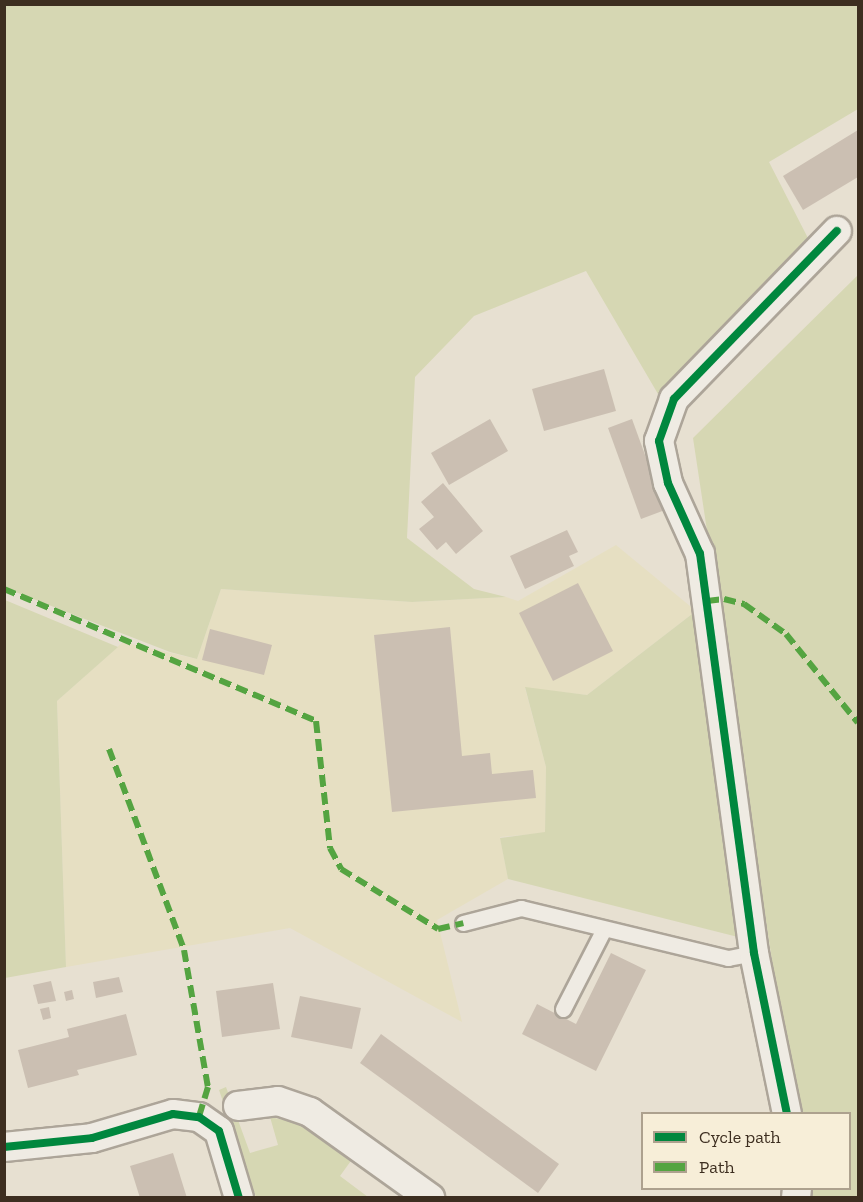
<!DOCTYPE html>
<style>
body{margin:0}
#map{position:relative;width:863px;height:1202px;overflow:hidden;background:#e7e0d1;font-family:"Zilla Slab",serif}
div>[style]{position:absolute}
.farmland>*{inset:0;background:#e6dfc2}
.green>*{inset:0;background:#d6d7b3}
.building>*{inset:0;background:#cbbfb2}
.roads{filter:drop-shadow(2px 0 #ada599) drop-shadow(-2px 0 #ada599) drop-shadow(0 2px #ada599) drop-shadow(0 -2px #ada599)}
.service>*{height:15px;margin:-7.5px;padding:0 7.5px;transform-origin:7.5px;border-radius:7.5px;background:#efebe3}
.minor>*{height:28px;margin:-14px;padding:0 14px;transform-origin:14px;border-radius:14px;background:#efebe3}
.quiet>*{height:6px;margin-top:-3px;transform-origin:0;background:repeating-linear-gradient(90deg,#54a441 0 12px,transparent 0 18px)}
.cycleway>*{height:8px;margin:-4px;padding:0 4px;transform-origin:4px;border-radius:4px;background:#00873e}
span{translate:-50% -50%;white-space:nowrap;text-align:center;line-height:1.15;-webkit-text-stroke:4.5px #f7eed8;paint-order:stroke}
.frame{position:absolute;inset:0;border:6px solid #3d2e20;pointer-events:none}
.legend{position:absolute;left:641px;top:1112px;width:210px;height:78px;box-sizing:border-box;background:#f7eed8;border:2px solid #ada18e;margin:0;padding:8px 10px;list-style:none;font-size:18px;color:#3d2e20}
.legend li{display:flex;align-items:center;gap:12px;height:30px}
.legend b{width:30px;border:2px solid #ada18e}
</style>
<div id="map">
<div class="farmland">
<i style="clip-path:polygon(616px 545px,696px 611px,587px 695px,525px 688px,546px 767px,545px 833px,500px 837px,508px 879px,437px 920px,462px 1022px,290px 928px,66px 967px,57px 701px,123px 642px,197px 659px,221px 589px,412px 602px,506px 597px,518px 601px)"></i>
</div>
<div class="green">
<i style="clip-path:polygon(4px 5px,858px 5px,858px 109px,769px 162px,812px 246px,658px 394px,586px 271px,474px 316px,415px 377px,407px 538px,474px 589px,506px 597px,412px 602px,221px 589px,197px 659px,170px 652px,5px 588px)"></i>
<i style="clip-path:polygon(858px 275px,858px 1197px,804px 1197px,803px 1189px,850px 1188px,850px 1114px,795px 1113px,693px 438px)"></i>
<i style="clip-path:polygon(5px 600px,118px 647px,57px 701px,66px 967px,5px 978px)"></i>
<i style="clip-path:polygon(696px 611px,738px 937px,508px 879px,500px 838px,545px 832px,546px 767px,525px 687px,587px 695px)"></i>
<i style="clip-path:polygon(226px 1087px,250px 1153px,278px 1145px,270px 1117px,307px 1125px,353px 1158px,340px 1176px,368px 1197px,256px 1197px,219px 1090px)"></i>
</div>
<div class="building">
<i style="clip-path:polygon(858px 130px,858px 177px,803px 210px,783px 176px)"></i>
<i style="clip-path:polygon(604px 369px,616px 411px,544px 431px,532px 389px)"></i>
<i style="clip-path:polygon(490px 419px,508px 451px,449px 485px,431px 453px)"></i>
<i style="clip-path:polygon(632px 419px,665px 510px,641px 519px,608px 428px)"></i>
<i style="clip-path:polygon(443px 483px,483px 531px,456px 554px,446px 542px,437px 550px,419px 529px,434px 517px,421px 502px)"></i>
<i style="clip-path:polygon(567px 530px,578px 552px,569px 556px,574px 566px,525px 589px,510px 556px)"></i>
<i style="clip-path:polygon(578px 583px,613px 651px,553px 681px,519px 613px)"></i>
<i style="clip-path:polygon(450px 627px,462px 756px,490px 753px,492px 774px,533px 770px,536px 798px,392px 812px,374px 635px)"></i>
<i style="clip-path:polygon(210px 629px,272px 645px,264px 675px,202px 660px)"></i>
<i style="clip-path:polygon(611px 953px,646px 970px,596px 1071px,522px 1034px,537px 1004px,576px 1024px)"></i>
<i style="clip-path:polygon(119px 977px,123px 992px,96px 998px,93px 982px)"></i>
<i style="clip-path:polygon(51px 981px,56px 1001px,38px 1004px,33px 985px)"></i>
<i style="clip-path:polygon(273px 983px,280px 1029px,222px 1037px,216px 991px)"></i>
<i style="clip-path:polygon(72px 990px,74px 999px,66px 1001px,64px 992px)"></i>
<i style="clip-path:polygon(300px 996px,361px 1008px,352px 1049px,291px 1037px)"></i>
<i style="clip-path:polygon(49px 1007px,51px 1018px,43px 1020px,40px 1009px)"></i>
<i style="clip-path:polygon(126px 1014px,137px 1055px,77px 1070px,79px 1075px,28px 1088px,18px 1050px,69px 1037px,67px 1029px)"></i>
<i style="clip-path:polygon(381px 1034px,559px 1164px,538px 1193px,360px 1063px)"></i>
<i style="clip-path:polygon(173px 1153px,187px 1198px,140px 1198px,130px 1166px)"></i>
</div>
<div class="roads">
<div class="service">
<i style="left:463px;top:923px;width:60px;rotate:-14.5deg"></i>
<i style="left:521px;top:908px;width:213px;rotate:13.6deg"></i>
<i style="left:728px;top:958px;width:26px;rotate:-11deg"></i>
<i style="left:563px;top:1009px;width:90px;rotate:-62.9deg"></i>
</div>
<div class="minor">
<i style="left:238px;top:1106px;width:40px;rotate:-7.1deg"></i>
<i style="left:278px;top:1101px;width:34px;rotate:19deg"></i>
<i style="left:310px;top:1112px;width:148px;rotate:35.6deg"></i>
<i style="left:787px;top:1114px;width:164px;rotate:-101.6deg"></i>
<i style="left:754px;top:953px;width:403px;rotate:-97.7deg"></i>
<i style="left:700px;top:554px;width:78px;rotate:-114.3deg"></i>
<i style="left:668px;top:483px;width:43px;rotate:-102.1deg"></i>
<i style="left:659px;top:441px;width:45px;rotate:-70.3deg"></i>
<i style="left:674px;top:399px;width:234px;rotate:-45.9deg"></i>
<i style="left:4px;top:1147px;width:88px;rotate:-5.8deg"></i>
<i style="left:92px;top:1138px;width:84px;rotate:-16.5deg"></i>
<i style="left:173px;top:1114px;width:26px;rotate:7deg"></i>
<i style="left:199px;top:1117px;width:24px;rotate:35deg"></i>
<i style="left:219px;top:1131px;width:70px;rotate:73.4deg"></i>
<i style="left:796px;top:1198px;width:10px;rotate:-84deg"></i>
</div>
</div>
<div class="quiet">
<i style="left:4px;top:589px;width:339px;rotate:22.9deg"></i>
<i style="left:316px;top:721px;width:128px;rotate:83.7deg"></i>
<i style="left:330px;top:848px;width:24px;rotate:62deg"></i>
<i style="left:341px;top:869px;width:114px;rotate:31.7deg"></i>
<i style="left:438px;top:929px;width:26px;rotate:-13deg"></i>
<i style="left:707px;top:601px;width:17px;rotate:-7deg"></i>
<i style="left:724px;top:599px;width:21px;rotate:14deg"></i>
<i style="left:744px;top:604px;width:52px;rotate:35.5deg"></i>
<i style="left:786px;top:634px;width:114px;rotate:51deg"></i>
<i style="left:109px;top:749px;width:215px;rotate:69.5deg"></i>
<i style="left:184px;top:950px;width:139px;rotate:80.1deg"></i>
<i style="left:208px;top:1087px;width:31px;rotate:107deg"></i>
</div>
<div class="cycleway">
<i style="left:787px;top:1114px;width:164px;rotate:-101.6deg"></i>
<i style="left:754px;top:953px;width:403px;rotate:-97.7deg"></i>
<i style="left:700px;top:554px;width:78px;rotate:-114.3deg"></i>
<i style="left:668px;top:483px;width:43px;rotate:-102.1deg"></i>
<i style="left:659px;top:441px;width:45px;rotate:-70.3deg"></i>
<i style="left:674px;top:399px;width:234px;rotate:-45.9deg"></i>
<i style="left:4px;top:1147px;width:88px;rotate:-5.8deg"></i>
<i style="left:92px;top:1138px;width:84px;rotate:-16.5deg"></i>
<i style="left:173px;top:1114px;width:26px;rotate:7deg"></i>
<i style="left:199px;top:1117px;width:24px;rotate:35deg"></i>
<i style="left:219px;top:1131px;width:70px;rotate:73.4deg"></i>
</div>
<div class="frame"></div>
<ul class="legend">
<li><b style="height:8px;background:#00873e"></b>Cycle path</li>
<li><b style="height:8px;background:#54a441"></b>Path</li>
</ul>
</div>
